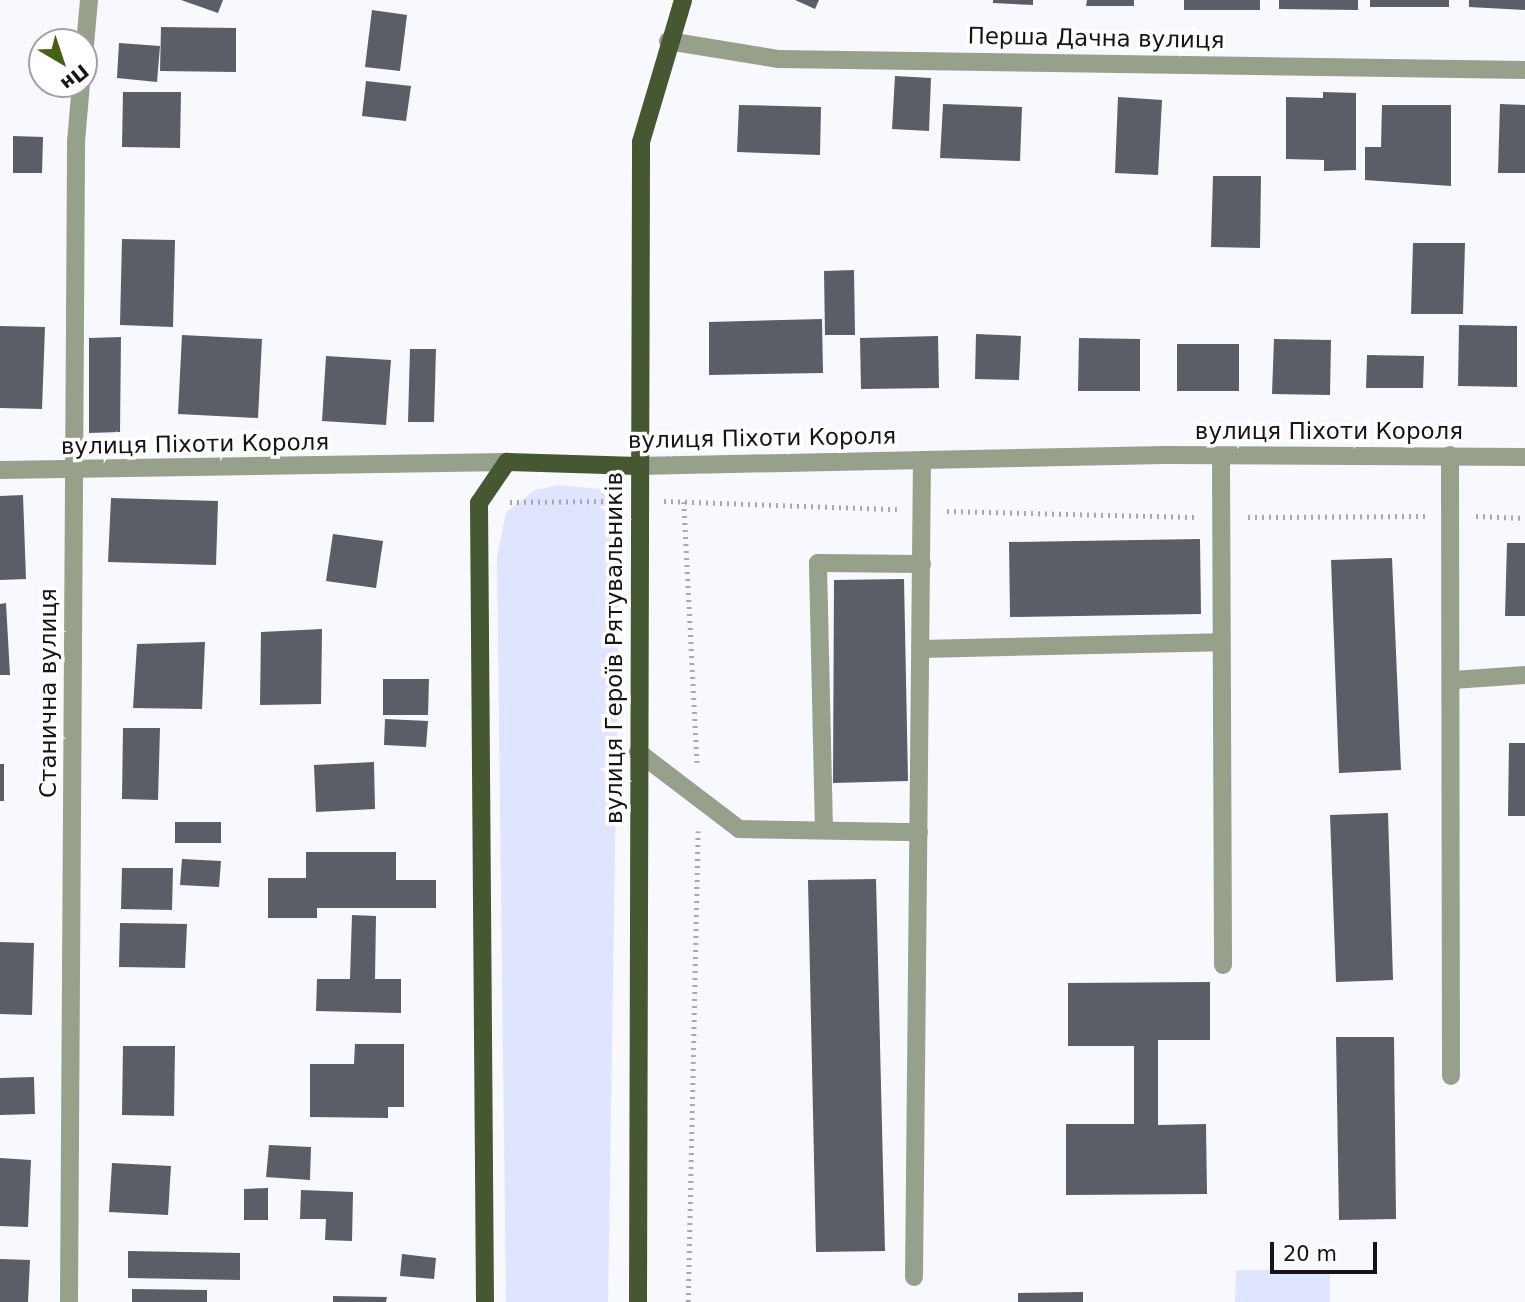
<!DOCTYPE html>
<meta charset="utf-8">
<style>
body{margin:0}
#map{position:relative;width:1525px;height:1302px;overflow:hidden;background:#f8f9fe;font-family:"DejaVu Sans",sans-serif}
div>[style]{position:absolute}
.green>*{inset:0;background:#dfe4ff}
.building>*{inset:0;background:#5b5d67}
.path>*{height:4.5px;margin-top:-2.25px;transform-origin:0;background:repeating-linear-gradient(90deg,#a8a9ae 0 2px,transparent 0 7px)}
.minor>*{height:18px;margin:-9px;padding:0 9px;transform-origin:9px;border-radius:9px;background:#96a08b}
.major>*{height:18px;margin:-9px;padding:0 9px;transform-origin:9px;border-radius:9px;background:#465731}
span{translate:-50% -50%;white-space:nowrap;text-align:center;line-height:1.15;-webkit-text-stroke:7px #fff;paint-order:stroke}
.street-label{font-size:23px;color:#141419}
.north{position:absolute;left:28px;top:28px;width:70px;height:70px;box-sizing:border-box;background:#fff;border:2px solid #a1a1a3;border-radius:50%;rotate:141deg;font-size:19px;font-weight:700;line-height:28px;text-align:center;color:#141419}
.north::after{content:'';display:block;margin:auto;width:24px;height:32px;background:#456214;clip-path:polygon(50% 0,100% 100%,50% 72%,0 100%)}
.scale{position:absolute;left:1270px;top:1242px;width:107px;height:32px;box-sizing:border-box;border:4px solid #141419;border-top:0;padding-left:9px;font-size:21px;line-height:24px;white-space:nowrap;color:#141419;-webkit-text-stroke:5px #fff;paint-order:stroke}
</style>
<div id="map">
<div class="green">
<i style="clip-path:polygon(559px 485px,599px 489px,616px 507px,620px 532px,608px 1302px,506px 1302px,497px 558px,506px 512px,535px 490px)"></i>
<i style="clip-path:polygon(1236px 1270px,1330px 1270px,1330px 1302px,1235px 1302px)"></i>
</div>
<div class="building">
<i style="clip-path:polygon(181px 0,223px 0,218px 13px)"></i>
<i style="clip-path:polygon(795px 0,819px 0,815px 9px)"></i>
<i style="clip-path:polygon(993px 0,1033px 0,1033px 5px,993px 3px)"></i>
<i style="clip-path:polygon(1087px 0,1134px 0,1134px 6px,1086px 6px)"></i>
<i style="clip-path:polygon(1184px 0,1260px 0,1260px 10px,1184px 10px)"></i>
<i style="clip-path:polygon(1279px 0,1358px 0,1358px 10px,1279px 9px)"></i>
<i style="clip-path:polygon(1370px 0,1449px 0,1449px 7px,1370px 7px)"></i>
<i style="clip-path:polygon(1469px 0,1525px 0,1525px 10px,1469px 7px)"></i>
<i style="clip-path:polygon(372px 10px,407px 15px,400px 71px,365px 67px)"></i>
<i style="clip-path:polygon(161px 27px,236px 28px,236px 72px,160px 71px)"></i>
<i style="clip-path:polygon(119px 43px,160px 46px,157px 82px,117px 78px)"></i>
<i style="clip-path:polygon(895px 76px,931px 78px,929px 131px,892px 129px)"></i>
<i style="clip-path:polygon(366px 81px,411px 86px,406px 121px,362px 116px)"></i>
<i style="clip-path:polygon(123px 92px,181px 92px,180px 148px,122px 147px)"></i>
<i style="clip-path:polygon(1323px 92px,1356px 93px,1356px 170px,1324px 171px,1324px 160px,1286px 159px,1286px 97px,1323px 98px)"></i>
<i style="clip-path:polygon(1118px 97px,1162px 100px,1158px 175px,1115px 173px)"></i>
<i style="clip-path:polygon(943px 104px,1022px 107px,1020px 161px,940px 158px)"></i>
<i style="clip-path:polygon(1500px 104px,1525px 105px,1525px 173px,1498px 173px)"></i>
<i style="clip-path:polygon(739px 105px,821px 107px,820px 155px,737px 152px)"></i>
<i style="clip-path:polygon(1382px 105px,1451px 105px,1451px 186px,1365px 180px,1365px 147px,1381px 147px)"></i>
<i style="clip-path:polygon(13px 136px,43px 137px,42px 173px,13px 173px)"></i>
<i style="clip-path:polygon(1213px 176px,1261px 176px,1260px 248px,1211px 247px)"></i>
<i style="clip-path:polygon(122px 239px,175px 240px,173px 327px,120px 325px)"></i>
<i style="clip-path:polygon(1413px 243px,1465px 243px,1463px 314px,1411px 314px)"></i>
<i style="clip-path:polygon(854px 270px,855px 335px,825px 335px,824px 271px)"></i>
<i style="clip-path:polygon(822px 319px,823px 373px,709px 375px,709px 322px)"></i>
<i style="clip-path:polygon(1459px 325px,1517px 326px,1517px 387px,1458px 386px)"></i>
<i style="clip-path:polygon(0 326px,45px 327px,42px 409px,0 408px)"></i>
<i style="clip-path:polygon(976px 334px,1021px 336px,1019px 380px,975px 379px)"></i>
<i style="clip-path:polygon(182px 335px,262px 339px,258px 418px,178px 414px)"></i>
<i style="clip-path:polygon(938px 336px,939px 388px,861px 389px,860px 338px)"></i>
<i style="clip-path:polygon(121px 337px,120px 432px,89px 433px,89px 338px)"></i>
<i style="clip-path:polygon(1079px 338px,1140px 339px,1140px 391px,1078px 391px)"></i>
<i style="clip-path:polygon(1274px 339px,1331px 340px,1330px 395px,1272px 394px)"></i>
<i style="clip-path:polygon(1177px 344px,1239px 344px,1239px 391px,1177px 391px)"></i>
<i style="clip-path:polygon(410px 349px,436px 349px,434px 422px,408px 422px)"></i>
<i style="clip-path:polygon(1367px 355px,1424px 356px,1423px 388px,1366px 388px)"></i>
<i style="clip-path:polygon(326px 356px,391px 360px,386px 425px,322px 421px)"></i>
<i style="clip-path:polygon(23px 495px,26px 579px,0 580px,0 496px)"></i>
<i style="clip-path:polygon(111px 498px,218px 501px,216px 565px,108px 562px)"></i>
<i style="clip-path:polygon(333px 534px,383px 541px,376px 588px,326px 581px)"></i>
<i style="clip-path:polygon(1200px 539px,1201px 614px,1010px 617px,1009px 542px)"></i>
<i style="clip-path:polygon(1507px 543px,1525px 543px,1525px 616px,1505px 616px)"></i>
<i style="clip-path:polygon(1392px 558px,1401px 770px,1339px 773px,1331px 560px)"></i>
<i style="clip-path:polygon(904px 579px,908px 781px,833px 783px,834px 580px)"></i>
<i style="clip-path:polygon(6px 603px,10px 675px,0 675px,0 604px)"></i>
<i style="clip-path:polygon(322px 629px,321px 704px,260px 705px,261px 632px)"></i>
<i style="clip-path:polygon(205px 642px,202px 709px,133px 708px,137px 644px)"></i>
<i style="clip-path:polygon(383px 679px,429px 679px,428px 715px,383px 715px)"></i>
<i style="clip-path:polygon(385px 719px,428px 721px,426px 747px,384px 745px)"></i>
<i style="clip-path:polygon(123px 728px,160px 728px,158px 800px,122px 799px)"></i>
<i style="clip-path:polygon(1509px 743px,1525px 743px,1525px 816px,1508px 816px)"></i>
<i style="clip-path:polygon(374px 762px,375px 809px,316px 812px,314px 765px)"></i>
<i style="clip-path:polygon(0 764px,4px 764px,4px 801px,0 801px)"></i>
<i style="clip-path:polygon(1388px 813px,1393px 980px,1336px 982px,1330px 815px)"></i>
<i style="clip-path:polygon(175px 822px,221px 822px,221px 843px,175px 843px)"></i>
<i style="clip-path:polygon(306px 852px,396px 852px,396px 880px,436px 880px,436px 908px,317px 908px,317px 918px,268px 918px,268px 878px,306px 878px)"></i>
<i style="clip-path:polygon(182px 859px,221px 861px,219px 887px,180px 885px)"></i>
<i style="clip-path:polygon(122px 868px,173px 868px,172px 910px,121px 909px)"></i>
<i style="clip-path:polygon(876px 879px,885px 1251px,816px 1252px,808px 880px)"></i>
<i style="clip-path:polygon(352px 915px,376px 916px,375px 979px,401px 979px,401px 1013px,316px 1011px,317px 979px,350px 979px)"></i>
<i style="clip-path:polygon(120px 923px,187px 924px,185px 968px,119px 967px)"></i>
<i style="clip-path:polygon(0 942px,34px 943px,32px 1015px,0 1014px)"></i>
<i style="clip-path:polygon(1210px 982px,1210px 1040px,1158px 1040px,1158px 1125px,1206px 1124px,1207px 1194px,1066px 1195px,1066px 1124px,1134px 1124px,1134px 1046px,1068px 1046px,1068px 983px)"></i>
<i style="clip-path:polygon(1336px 1037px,1394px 1037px,1396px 1219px,1339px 1220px)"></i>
<i style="clip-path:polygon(355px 1044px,404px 1044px,404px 1107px,388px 1107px,388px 1118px,310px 1117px,310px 1064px,354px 1064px)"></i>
<i style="clip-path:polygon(123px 1046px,175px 1046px,174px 1116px,122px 1115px)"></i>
<i style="clip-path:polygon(34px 1077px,35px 1114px,0 1115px,0 1078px)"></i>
<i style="clip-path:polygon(269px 1145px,311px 1147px,310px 1180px,266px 1177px)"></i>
<i style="clip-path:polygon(0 1158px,31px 1160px,28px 1227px,0 1226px)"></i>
<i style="clip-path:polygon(112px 1163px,171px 1166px,168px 1215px,109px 1212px)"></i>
<i style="clip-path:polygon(268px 1188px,268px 1220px,244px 1220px,244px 1189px)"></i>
<i style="clip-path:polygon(301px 1190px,353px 1192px,352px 1241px,325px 1240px,326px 1219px,300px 1219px)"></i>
<i style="clip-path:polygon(128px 1251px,240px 1253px,240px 1280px,128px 1278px)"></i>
<i style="clip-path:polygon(402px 1254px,436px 1258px,434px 1279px,400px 1276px)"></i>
<i style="clip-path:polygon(0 1259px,30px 1260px,28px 1302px,0 1302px)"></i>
<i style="clip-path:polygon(132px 1289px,207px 1290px,207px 1302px,132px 1302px)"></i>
<i style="clip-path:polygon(1083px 1292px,1083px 1302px,1018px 1302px,1018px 1293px)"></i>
<i style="clip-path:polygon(333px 1296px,387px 1297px,386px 1302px,333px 1302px)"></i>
</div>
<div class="path">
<i style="left:664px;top:501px;width:233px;rotate:2deg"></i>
<i style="left:510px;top:502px;width:103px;rotate:-0.6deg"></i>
<i style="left:684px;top:502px;width:261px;rotate:87.1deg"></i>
<i style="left:947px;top:511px;width:247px;rotate:1.4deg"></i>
<i style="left:1476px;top:516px;width:49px;rotate:2.3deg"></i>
<i style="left:1248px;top:517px;width:177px;rotate:-0.3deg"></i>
<i style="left:688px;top:1302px;width:471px;rotate:-88.8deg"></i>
</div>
<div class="minor">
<i style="left:668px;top:41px;width:111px;rotate:9.3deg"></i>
<i style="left:778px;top:59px;width:747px;rotate:0.84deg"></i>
<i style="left:84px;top:56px;width:56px;rotate:-84.9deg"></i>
<i style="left:1450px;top:455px;width:621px;rotate:89.91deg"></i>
<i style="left:1221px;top:457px;width:508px;rotate:89.77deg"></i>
<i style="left:638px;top:466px;width:527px;rotate:-1.2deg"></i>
<i style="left:1165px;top:455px;width:360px;rotate:0.3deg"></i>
<i style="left:0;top:470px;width:507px;rotate:-0.9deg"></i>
<i style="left:921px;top:649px;width:300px;rotate:-1.3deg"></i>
<i style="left:1453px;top:680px;width:72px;rotate:-4deg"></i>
<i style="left:638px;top:752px;width:127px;rotate:37.3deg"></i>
<i style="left:739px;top:829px;width:180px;rotate:1deg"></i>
<i style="left:824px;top:830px;width:267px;rotate:-91.3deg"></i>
<i style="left:818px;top:563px;width:104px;rotate:0.6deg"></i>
<i style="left:914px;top:1277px;width:817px;rotate:-89.44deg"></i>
<i style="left:69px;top:1302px;width:1160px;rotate:-89.65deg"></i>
<i style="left:76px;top:142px;width:58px;rotate:-85.1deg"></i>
</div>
<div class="major">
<i style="left:485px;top:1302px;width:799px;rotate:-90.43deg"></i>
<i style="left:479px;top:503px;width:50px;rotate:-55.7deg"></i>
<i style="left:507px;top:462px;width:131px;rotate:1.7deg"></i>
<i style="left:638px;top:1302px;width:1160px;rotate:-89.85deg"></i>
<i style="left:641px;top:142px;width:148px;rotate:-73.5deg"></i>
</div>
<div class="street-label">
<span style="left:1096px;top:38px;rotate:1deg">Перша Дачна вулиця</span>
<span style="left:1329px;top:431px">вулиця Піхоти Короля</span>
<span style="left:762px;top:438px;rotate:-1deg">вулиця Піхоти Короля</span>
<span style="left:195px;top:444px;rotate:-1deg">вулиця Піхоти Короля</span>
<span style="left:614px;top:648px;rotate:-90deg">вулиця Героїв Рятувальників</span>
<span style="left:48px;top:693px;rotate:-90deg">Станична вулиця</span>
</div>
<div class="north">Пн</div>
<div class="scale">20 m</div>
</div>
